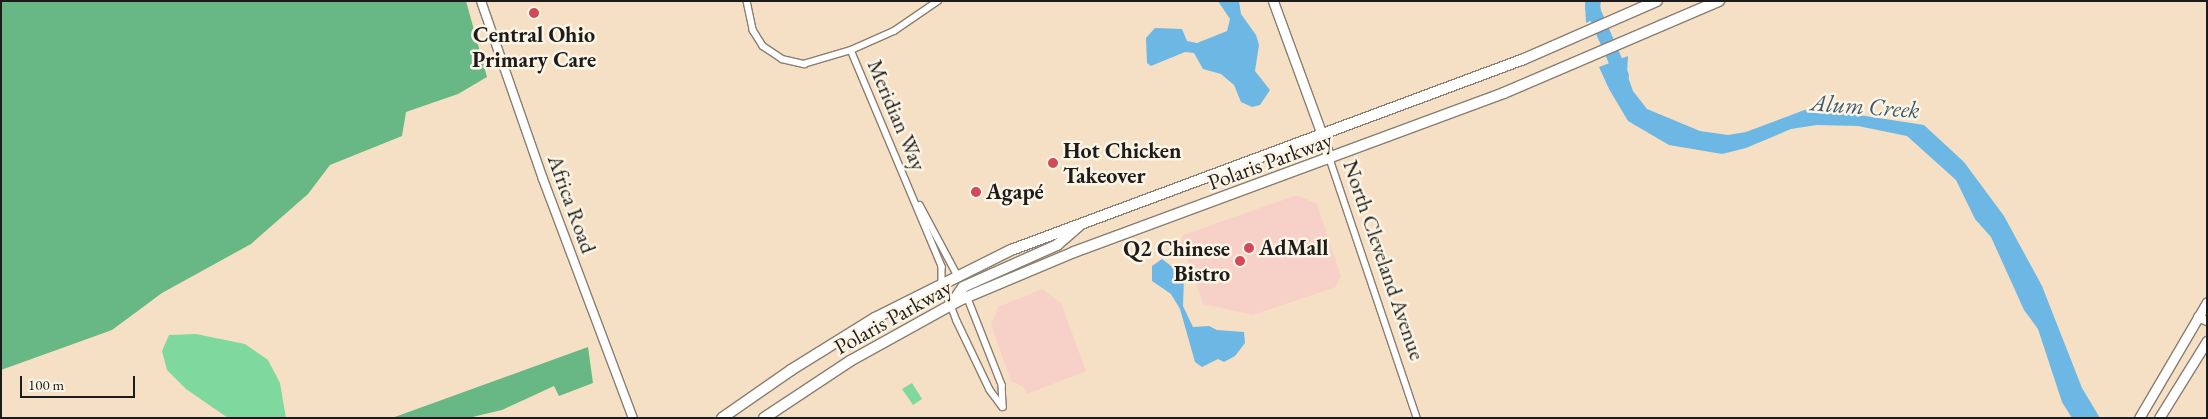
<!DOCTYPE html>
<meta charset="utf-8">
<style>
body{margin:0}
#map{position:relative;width:2208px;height:419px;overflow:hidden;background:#f6e0c5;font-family:"EB Garamond",serif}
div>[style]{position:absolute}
.built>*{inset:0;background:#f7d1c7}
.green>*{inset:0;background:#7fd89e}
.forest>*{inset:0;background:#67b885}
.water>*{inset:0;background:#6db7e5}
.river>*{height:14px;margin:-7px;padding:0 7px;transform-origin:7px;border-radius:7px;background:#6db7e5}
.roads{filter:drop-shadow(1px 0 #897e70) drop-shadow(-1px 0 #897e70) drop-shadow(0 1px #897e70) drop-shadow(0 -1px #897e70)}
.minor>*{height:5.5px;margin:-2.75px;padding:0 2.75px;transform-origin:2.75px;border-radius:2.75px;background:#fff}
.tertiary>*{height:8px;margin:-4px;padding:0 4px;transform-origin:4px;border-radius:4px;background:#fff}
.secondary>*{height:9px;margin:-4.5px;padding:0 4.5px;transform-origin:4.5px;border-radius:4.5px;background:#fff}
.primary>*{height:10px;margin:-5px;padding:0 5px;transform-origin:5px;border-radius:5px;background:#fff}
.dots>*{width:14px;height:14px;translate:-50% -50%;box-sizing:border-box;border:2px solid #fcf5e5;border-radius:50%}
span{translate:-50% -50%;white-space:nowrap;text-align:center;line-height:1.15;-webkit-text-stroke:5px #fcf5e5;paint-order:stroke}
.poi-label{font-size:22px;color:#1c1c1c;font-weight:700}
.left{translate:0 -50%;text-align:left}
.right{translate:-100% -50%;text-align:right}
.street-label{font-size:22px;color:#1c1c1c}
.water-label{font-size:24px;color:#3c5a6c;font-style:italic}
.frame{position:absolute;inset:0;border:2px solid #1c1c1c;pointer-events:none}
.scale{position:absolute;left:20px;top:376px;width:115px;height:22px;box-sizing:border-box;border:2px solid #1c1c1c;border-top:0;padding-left:6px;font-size:15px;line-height:18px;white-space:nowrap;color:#1c1c1c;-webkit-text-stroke:4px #fcf5e5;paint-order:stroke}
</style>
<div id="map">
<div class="built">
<i style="clip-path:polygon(1297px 195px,1317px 204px,1341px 276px,1336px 287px,1253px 315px,1203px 304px,1181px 242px,1183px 235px)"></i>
<i style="clip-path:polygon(1042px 289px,1061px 303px,1086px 371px,1027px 394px,1023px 387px,1011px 381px,991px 325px,998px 307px)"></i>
</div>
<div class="green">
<i style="clip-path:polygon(196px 334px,245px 344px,268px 360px,280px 383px,286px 418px,228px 418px,186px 389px,167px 370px,162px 351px,169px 335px)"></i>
<i style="clip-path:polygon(912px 383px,922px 399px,913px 405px,902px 389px)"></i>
</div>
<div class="forest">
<i style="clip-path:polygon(1px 1px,466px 1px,487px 77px,458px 94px,406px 112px,402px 136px,330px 165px,308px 194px,251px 244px,162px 293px,112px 330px,1px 370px)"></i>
<i style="clip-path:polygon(588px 347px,593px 383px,559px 396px,554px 386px,502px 410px,468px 418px,392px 418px)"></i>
</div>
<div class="water">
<i style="clip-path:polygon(1218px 1px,1239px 1px,1241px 14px,1256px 35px,1259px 45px,1255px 71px,1270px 90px,1260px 105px,1252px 107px,1241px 102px,1234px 85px,1221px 74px,1203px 69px,1194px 53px,1185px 52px,1151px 66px,1147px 63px,1146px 38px,1155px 28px,1182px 29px,1187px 41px,1197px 43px,1227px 31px,1230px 19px)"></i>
<i style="clip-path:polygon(1585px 1px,1600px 1px,1601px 16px,1586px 23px)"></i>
<i style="clip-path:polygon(1628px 56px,1627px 74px,1633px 91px,1647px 109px,1700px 131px,1728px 135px,1746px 132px,1823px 103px,1859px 115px,1924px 125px,1964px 162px,2004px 216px,2042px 286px,2082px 388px,2100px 418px,2072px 418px,2062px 402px,2038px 329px,2024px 310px,1991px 237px,1975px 219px,1956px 180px,1907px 136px,1858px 126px,1817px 125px,1791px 129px,1746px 148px,1722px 154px,1669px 145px,1628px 121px,1609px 89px,1599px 67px)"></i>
<i style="clip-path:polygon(1162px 259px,1184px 276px,1183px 306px,1193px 327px,1209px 326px,1217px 330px,1244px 332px,1245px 343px,1235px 356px,1224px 362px,1218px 359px,1202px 367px,1195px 362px,1180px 309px,1171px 294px,1152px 281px,1152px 266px)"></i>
</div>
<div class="river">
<i style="left:1594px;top:1px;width:6px;rotate:108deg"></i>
<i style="left:1592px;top:7px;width:75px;rotate:66.5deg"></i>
</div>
<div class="roads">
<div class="minor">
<i style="left:747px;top:1px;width:30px;rotate:78deg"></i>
<i style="left:753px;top:30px;width:19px;rotate:58deg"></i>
<i style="left:763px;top:46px;width:23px;rotate:34deg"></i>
<i style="left:782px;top:59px;width:23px;rotate:13deg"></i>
<i style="left:804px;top:64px;width:49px;rotate:-16.6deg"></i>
<i style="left:851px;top:50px;width:47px;rotate:-23.8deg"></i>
<i style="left:894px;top:31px;width:53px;rotate:-34.3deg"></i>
<i style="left:851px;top:50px;width:235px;rotate:67.2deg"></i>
<i style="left:942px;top:267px;width:15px;rotate:90deg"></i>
<i style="left:942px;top:282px;width:42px;rotate:69deg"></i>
<i style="left:957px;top:321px;width:76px;rotate:64.4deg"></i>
<i style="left:990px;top:390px;width:21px;rotate:53deg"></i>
<i style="left:1330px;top:159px;width:273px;rotate:71.4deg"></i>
<i style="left:920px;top:205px;width:83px;rotate:61.9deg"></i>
<i style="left:967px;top:296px;width:96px;rotate:68.5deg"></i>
<i style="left:1002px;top:385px;width:22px;rotate:87deg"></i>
</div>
<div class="tertiary">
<i style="left:481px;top:1px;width:188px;rotate:70.8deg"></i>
<i style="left:543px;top:179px;width:255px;rotate:69.4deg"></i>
<i style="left:2198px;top:317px;width:10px;rotate:24deg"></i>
</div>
<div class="secondary">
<i style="left:1273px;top:1px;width:143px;rotate:69.9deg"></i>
<i style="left:2139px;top:418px;width:134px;rotate:-59.6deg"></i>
<i style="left:2159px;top:418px;width:91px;rotate:-58.1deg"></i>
</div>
<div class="primary">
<i style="left:1322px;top:135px;width:25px;rotate:72deg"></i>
<i style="left:952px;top:303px;width:19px;rotate:-55deg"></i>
<i style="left:963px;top:287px;width:103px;rotate:-24.1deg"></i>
<i style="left:1057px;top:245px;width:30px;rotate:-41deg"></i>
<i style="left:722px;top:418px;width:84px;rotate:-34.8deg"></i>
<i style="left:791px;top:370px;width:99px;rotate:-31.8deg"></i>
<i style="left:875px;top:318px;width:152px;rotate:-26.6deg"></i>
<i style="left:1011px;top:250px;width:547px;rotate:-20.42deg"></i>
<i style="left:1524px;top:59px;width:145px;rotate:-23.6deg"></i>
<i style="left:764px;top:418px;width:103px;rotate:-33.5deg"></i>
<i style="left:850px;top:361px;width:126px;rotate:-29deg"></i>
<i style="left:960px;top:300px;width:124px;rotate:-22.8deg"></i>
<i style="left:1074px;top:252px;width:458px;rotate:-20.3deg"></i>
<i style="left:1504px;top:93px;width:234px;rotate:-23.2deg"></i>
</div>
</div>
<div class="dots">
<i style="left:534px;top:13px;background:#d1495b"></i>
<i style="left:1053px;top:163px;background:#d1495b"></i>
<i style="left:976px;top:192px;background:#d1495b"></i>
<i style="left:1249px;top:248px;background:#d1495b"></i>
<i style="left:1240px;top:261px;background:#d1495b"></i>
</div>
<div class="poi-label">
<span style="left:534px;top:47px">Central Ohio<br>Primary Care</span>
<span class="left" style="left:1063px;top:163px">Hot Chicken<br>Takeover</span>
<span class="left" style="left:986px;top:192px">Agapé</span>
<span class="right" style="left:1230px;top:261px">Q2 Chinese<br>Bistro</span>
<span class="left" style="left:1259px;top:248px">AdMall</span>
</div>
<div class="street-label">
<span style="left:897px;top:115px;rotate:67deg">Meridian Way</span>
<span style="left:1270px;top:161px;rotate:-20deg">Polaris Parkway</span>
<span style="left:572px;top:204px;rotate:70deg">Africa Road</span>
<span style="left:1384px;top:260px;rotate:71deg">North Cleveland Avenue</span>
<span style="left:893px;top:317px;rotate:-29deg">Polaris Parkway</span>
</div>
<div class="water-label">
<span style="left:1865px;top:106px;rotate:4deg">Alum Creek</span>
</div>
<div class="frame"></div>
<div class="scale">100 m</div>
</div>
